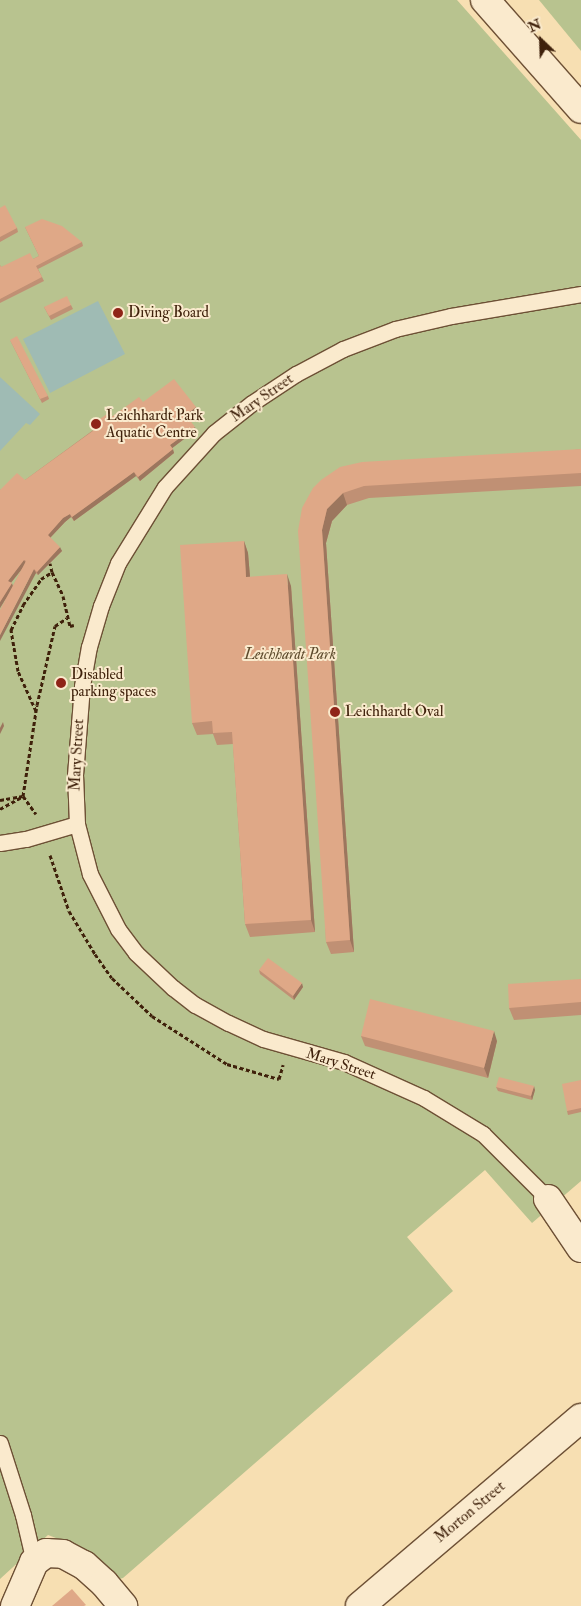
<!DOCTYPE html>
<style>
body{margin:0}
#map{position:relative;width:581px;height:1606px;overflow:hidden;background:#f7dfb2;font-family:"IM FELL Double Pica",serif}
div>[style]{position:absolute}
.green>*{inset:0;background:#b8c38f}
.water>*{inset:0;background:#9fbbb4}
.path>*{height:3px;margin-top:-1.5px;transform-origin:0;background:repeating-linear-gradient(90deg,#3f210b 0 4px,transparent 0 6.5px)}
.roads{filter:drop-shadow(1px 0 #6d5035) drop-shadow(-1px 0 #6d5035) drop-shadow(0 1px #6d5035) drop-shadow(0 -1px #6d5035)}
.service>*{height:15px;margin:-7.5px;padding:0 7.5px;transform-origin:7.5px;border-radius:7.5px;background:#faeacd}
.minor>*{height:28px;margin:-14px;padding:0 14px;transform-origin:14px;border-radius:14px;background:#faeacd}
.wall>*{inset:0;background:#c09074}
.shaded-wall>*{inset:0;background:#9c765e}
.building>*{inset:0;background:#dfa887}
.dots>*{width:14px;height:14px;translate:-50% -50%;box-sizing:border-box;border:2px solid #faeacd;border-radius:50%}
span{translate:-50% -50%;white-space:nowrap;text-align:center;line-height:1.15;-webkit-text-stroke:4px #faeacd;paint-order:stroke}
.poi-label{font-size:15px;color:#3f210b}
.left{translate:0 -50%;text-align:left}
.street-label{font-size:15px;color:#3f210b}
.park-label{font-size:15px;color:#5d4a2c;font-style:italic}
.north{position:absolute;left:516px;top:15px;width:50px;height:50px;-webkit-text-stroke:4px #faeacd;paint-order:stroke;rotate:336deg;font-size:14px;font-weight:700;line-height:20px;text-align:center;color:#3f210b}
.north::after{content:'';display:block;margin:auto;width:18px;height:22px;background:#3f210b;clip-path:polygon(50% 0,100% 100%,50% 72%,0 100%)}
</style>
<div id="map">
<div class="green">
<i style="clip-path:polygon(0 0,457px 0,581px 140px,581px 1181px,532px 1223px,485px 1170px,407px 1237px,453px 1291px,123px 1578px,115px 1580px,64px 1541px,48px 1535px,0 1579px)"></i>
<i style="clip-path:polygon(539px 0,581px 0,581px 51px)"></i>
</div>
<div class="water">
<i style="clip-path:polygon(98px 301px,125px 354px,50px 393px,23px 339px)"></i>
<i style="clip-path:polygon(0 377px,40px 414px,30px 425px,26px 423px,0 451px)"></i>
</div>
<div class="path">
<i style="left:52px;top:572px;width:26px;rotate:65deg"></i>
<i style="left:63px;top:596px;width:31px;rotate:77deg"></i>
<i style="left:70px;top:626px;width:4px;rotate:-14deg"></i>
<i style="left:36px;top:711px;width:44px;rotate:-114.2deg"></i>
<i style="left:18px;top:671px;width:42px;rotate:-99.7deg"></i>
<i style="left:11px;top:630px;width:28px;rotate:-64deg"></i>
<i style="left:23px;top:605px;width:32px;rotate:-55deg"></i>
<i style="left:41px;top:579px;width:13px;rotate:-32deg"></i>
<i style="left:52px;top:572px;width:9px;rotate:-103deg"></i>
<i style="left:0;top:800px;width:23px;rotate:-10deg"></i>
<i style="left:23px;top:796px;width:92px;rotate:-81.3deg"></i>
<i style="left:37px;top:705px;width:81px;rotate:-77.2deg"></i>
<i style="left:55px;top:626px;width:14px;rotate:-34deg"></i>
<i style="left:0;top:809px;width:26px;rotate:-29deg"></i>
<i style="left:23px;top:796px;width:22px;rotate:54deg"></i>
<i style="left:50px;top:855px;width:59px;rotate:71.3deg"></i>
<i style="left:69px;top:911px;width:50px;rotate:58.8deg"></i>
<i style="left:95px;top:954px;width:29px;rotate:55deg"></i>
<i style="left:112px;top:978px;width:55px;rotate:43.5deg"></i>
<i style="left:152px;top:1016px;width:89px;rotate:32.6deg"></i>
<i style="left:227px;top:1064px;width:54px;rotate:16.1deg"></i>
<i style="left:279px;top:1079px;width:15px;rotate:-74deg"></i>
</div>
<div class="roads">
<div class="service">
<i style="left:0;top:843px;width:26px;rotate:-9deg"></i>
<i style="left:26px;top:839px;width:53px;rotate:-16.4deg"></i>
<i style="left:548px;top:1199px;width:92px;rotate:-135deg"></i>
<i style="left:483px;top:1134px;width:69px;rotate:-148.6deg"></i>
<i style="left:424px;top:1098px;width:88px;rotate:-155.8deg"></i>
<i style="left:344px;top:1062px;width:84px;rotate:-164.1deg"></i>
<i style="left:263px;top:1039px;width:38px;rotate:-155deg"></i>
<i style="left:228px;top:1023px;width:38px;rotate:-151deg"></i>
<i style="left:195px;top:1005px;width:28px;rotate:-142deg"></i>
<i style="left:173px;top:988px;width:51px;rotate:-136.6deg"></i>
<i style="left:136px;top:953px;width:30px;rotate:-127deg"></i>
<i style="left:118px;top:929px;width:62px;rotate:-117deg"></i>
<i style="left:90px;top:874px;width:52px;rotate:-104.6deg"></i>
<i style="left:77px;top:824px;width:49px;rotate:-92.3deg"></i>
<i style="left:75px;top:775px;width:89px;rotate:-85.5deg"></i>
<i style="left:82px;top:686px;width:40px;rotate:-80deg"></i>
<i style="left:89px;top:647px;width:43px;rotate:-73.7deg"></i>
<i style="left:101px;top:606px;width:46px;rotate:-68.4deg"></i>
<i style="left:118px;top:563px;width:89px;rotate:-58.3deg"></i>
<i style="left:165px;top:487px;width:73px;rotate:-47.8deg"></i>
<i style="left:214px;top:433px;width:48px;rotate:-38.3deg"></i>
<i style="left:252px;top:403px;width:53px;rotate:-33.4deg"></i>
<i style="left:296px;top:374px;width:53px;rotate:-28deg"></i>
<i style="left:343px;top:349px;width:56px;rotate:-21deg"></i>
<i style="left:395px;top:329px;width:57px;rotate:-13.1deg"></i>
<i style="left:451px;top:316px;width:132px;rotate:-9.6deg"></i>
<i style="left:0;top:1443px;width:76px;rotate:72.3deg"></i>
<i style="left:23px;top:1515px;width:48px;rotate:76.8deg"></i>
</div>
<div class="minor">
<i style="left:485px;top:0;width:145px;rotate:48.6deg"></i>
<i style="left:548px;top:1199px;width:59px;rotate:56deg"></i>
<i style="left:15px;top:1606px;width:48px;rotate:-66.6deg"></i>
<i style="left:34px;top:1562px;width:15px;rotate:-37deg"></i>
<i style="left:46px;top:1553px;width:17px;rotate:3deg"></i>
<i style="left:63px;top:1554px;width:24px;rotate:28deg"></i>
<i style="left:84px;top:1565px;width:27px;rotate:42deg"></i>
<i style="left:104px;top:1583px;width:30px;rotate:50deg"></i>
<i style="left:360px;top:1606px;width:290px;rotate:-40.4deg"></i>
</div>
</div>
<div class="wall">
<i style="clip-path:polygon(0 208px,17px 228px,18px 232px,0 242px)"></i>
<i style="clip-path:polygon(25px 227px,82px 242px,83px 246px,38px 269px,44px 281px,0 303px,0 265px,1px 267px,33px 259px,39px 256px)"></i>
<i style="clip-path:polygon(71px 305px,73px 309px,51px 320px,44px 307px)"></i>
<i style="clip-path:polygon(10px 340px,48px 396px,49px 399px,42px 403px)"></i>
<i style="clip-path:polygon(evenodd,143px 402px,196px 407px,197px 411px,188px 418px,196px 430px,172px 448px,174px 453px,140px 481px,136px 476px,74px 521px,71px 517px,65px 522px,50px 538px,62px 551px,38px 575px,36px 573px,5px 600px,0 608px,0 490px,25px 480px,96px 428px,94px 423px,110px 418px,143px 402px,22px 569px,13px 586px,11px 583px,22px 569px)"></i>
<i style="clip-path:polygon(581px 449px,581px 486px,369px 498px,347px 505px,332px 521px,326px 543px,354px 952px,331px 954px,326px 942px,313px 488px)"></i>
<i style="clip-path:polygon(244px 541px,248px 553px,250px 577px,291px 586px,315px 932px,250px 937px,245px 924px,233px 744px,217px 745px,213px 734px,197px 735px,192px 723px)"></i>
<i style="clip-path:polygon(259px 970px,303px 987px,294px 1000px,260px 974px)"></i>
<i style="clip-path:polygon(581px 979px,581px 1015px,514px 1020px,509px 1008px)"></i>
<i style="clip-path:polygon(361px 1036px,497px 1041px,488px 1078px,365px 1046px)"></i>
<i style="clip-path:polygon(581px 1080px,581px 1112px,568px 1115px,567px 1111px)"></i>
<i style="clip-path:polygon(496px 1087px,535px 1090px,532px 1100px,498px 1091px)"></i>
</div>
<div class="shaded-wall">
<i style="clip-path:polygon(196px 407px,197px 411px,187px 418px,186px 415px)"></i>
<i style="clip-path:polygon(195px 427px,196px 430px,171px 449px,170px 445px)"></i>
<i style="clip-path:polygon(173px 449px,174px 453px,140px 481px,138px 477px)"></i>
<i style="clip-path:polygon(134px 472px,136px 476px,74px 521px,72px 517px)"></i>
<i style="clip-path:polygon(343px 493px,347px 505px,332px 521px,326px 543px,354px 952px,350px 940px,322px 530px,327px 509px)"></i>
<i style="clip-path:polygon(70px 514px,71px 517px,65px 522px,49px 539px,48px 535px,63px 518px)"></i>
<i style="clip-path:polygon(244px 541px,248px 553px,251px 589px,246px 577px)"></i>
<i style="clip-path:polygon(60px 547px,62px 551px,38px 575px,37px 572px)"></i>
<i style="clip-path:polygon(24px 560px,26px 564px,9px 585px,8px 581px)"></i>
<i style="clip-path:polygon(34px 569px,36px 573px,0 641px,0 635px)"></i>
<i style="clip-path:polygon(287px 574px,291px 586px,315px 932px,311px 920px)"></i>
<i style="clip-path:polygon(12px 583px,13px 587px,0 608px,0 602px)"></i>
<i style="clip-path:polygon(3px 722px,4px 726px,0 734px,0 728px)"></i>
<i style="clip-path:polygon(302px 983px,303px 987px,294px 1000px,293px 996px)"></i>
<i style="clip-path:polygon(494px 1031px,497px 1041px,488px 1078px,484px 1068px)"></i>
<i style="clip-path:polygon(534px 1086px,535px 1090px,532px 1100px,531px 1096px)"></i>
</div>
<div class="building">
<i style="clip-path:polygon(5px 205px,17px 228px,0 237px,0 208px)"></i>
<i style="clip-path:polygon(42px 219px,62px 226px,82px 242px,36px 266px,42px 277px,0 299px,0 265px,1px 267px,30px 253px,33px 259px,39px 256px,25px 227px)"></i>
<i style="clip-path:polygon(67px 296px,71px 305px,49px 316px,44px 307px)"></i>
<i style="clip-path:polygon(17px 336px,48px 396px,40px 399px,10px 340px)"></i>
<i style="clip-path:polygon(174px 379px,196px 407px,186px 415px,195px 427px,170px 445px,173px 449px,138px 477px,134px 472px,72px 517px,70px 514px,63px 518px,48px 535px,60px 547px,37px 572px,34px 569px,0 635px,0 610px,26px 561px,24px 560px,8px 581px,12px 583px,0 602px,0 490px,17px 473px,25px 480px,97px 428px,94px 423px,107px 414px,110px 418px,139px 397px,143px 402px)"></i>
<i style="clip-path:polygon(581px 449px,581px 473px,364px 486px,343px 493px,327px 509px,322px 530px,350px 940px,326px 942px,298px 531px,302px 508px,313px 488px,321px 480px,340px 467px,362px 462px)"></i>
<i style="clip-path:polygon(244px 541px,246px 577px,287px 574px,311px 920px,245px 924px,232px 732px,213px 733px,212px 721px,192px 723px,180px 545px)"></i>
<i style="clip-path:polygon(268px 958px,302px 983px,293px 996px,259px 970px)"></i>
<i style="clip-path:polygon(581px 979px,581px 1002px,509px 1008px,508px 984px)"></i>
<i style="clip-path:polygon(370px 999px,494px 1031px,484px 1068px,361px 1036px)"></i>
<i style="clip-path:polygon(499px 1077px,534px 1086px,531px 1096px,496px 1087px)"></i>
<i style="clip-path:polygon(581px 1080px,581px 1108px,567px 1111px,562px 1084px)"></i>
<i style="clip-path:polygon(72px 1589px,86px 1605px,84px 1606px,52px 1606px)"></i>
</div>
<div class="dots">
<i style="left:118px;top:313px;background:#8f2418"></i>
<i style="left:96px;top:424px;background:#8f2418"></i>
<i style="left:61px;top:683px;background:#8f2418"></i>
<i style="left:335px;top:712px;background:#8f2418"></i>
</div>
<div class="poi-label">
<span class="left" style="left:128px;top:313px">Diving Board</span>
<span class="left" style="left:106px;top:424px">Leichhardt Park<br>Aquatic Centre</span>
<span class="left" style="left:71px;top:683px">Disabled<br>parking spaces</span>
<span class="left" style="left:345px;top:712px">Leichhardt Oval</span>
</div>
<div class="street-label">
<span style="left:262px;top:398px;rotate:-35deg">Mary Street</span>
<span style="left:77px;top:755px;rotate:-87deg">Mary Street</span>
<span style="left:341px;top:1064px;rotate:18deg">Mary Street</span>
<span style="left:470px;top:1512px;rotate:-40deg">Morton Street</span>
</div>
<div class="park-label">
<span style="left:290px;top:655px">Leichhardt Park</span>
</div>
<div class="north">N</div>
</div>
